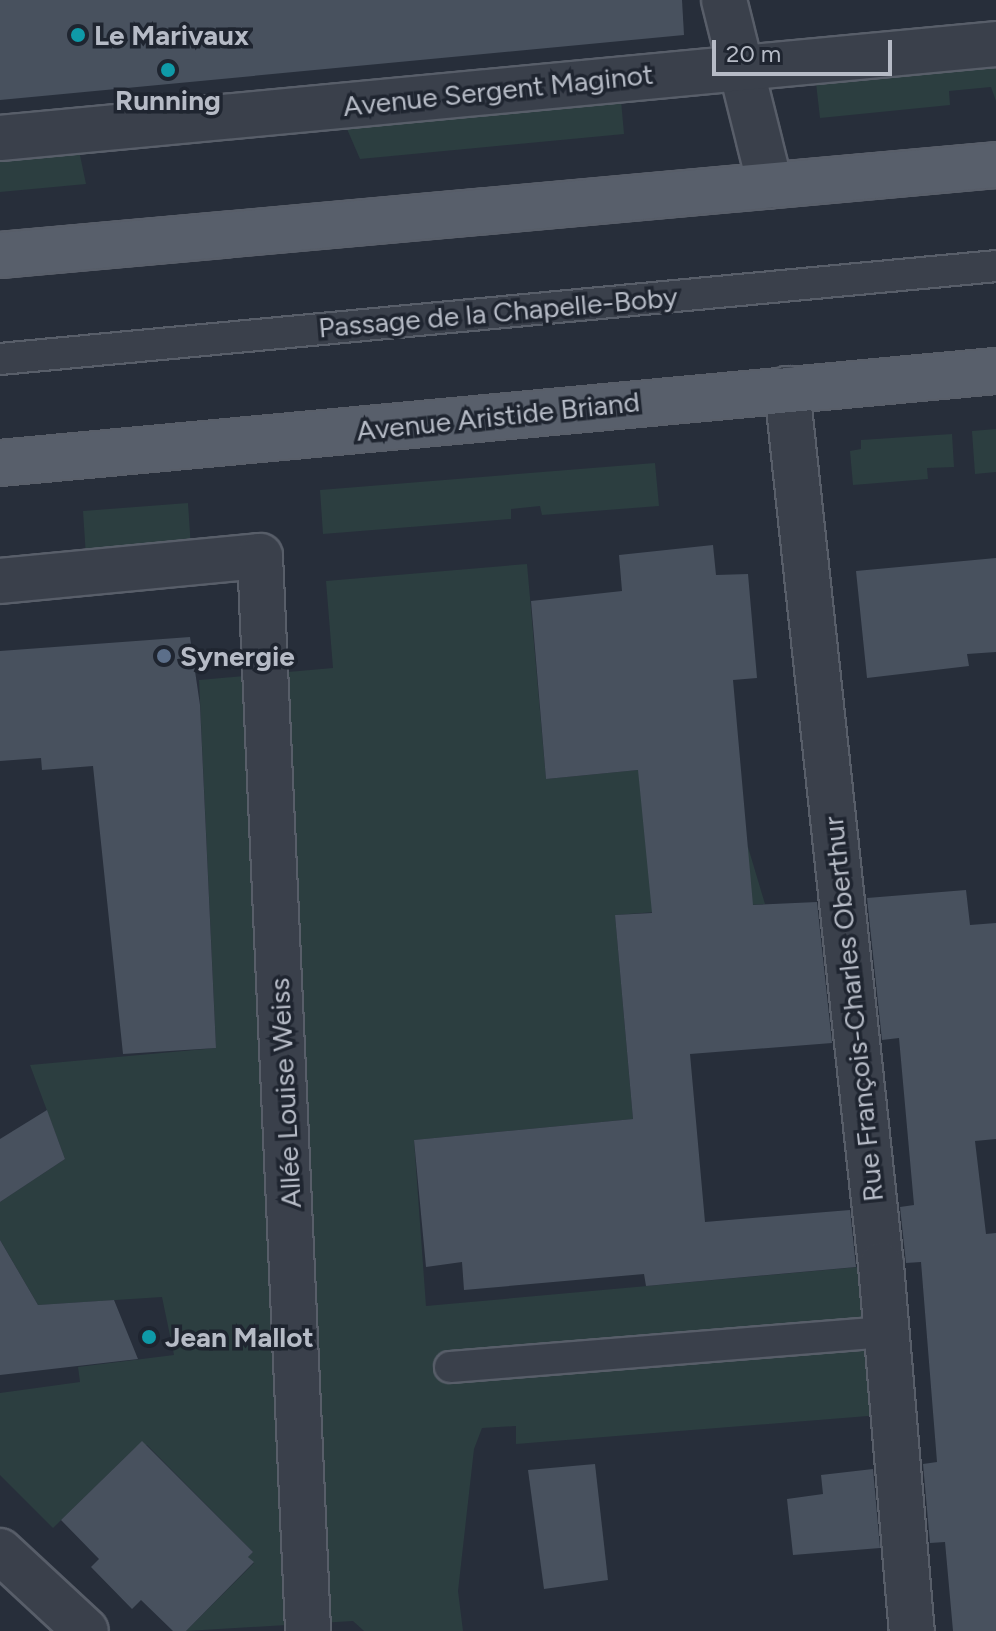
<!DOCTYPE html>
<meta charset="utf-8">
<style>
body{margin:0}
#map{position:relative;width:996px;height:1631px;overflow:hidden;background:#272e3a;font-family:Figtree,sans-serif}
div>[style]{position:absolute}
.green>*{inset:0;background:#2c3e40}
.building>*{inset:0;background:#48515e}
.roads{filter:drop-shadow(2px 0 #585e69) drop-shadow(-2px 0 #585e69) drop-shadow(0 2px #585e69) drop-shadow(0 -2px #585e69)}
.lane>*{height:30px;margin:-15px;padding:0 15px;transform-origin:15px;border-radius:15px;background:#3a404b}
.street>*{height:44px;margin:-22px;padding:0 22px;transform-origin:22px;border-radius:22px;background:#3a404b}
.primary>*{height:44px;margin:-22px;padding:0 22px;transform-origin:22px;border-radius:22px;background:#585f6b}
.dots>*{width:22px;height:22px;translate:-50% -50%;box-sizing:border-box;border:4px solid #1f2530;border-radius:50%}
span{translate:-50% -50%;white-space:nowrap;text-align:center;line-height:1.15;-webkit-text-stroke:7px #1f2530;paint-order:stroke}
.poi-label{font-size:28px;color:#b6bbc6;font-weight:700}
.left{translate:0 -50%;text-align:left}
.street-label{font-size:28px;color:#b6bbc6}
.scale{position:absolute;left:712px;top:40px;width:180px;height:36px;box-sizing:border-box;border:4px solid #b6bbc6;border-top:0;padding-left:10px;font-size:24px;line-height:28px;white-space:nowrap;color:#b6bbc6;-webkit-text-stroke:6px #1f2530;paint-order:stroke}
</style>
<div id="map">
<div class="green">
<i style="clip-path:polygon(996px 56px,996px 101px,991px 87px,949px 91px,950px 105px,820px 118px,815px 74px)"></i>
<i style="clip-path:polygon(620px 89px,624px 134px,360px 159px,341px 115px)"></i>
<i style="clip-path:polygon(77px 141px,86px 184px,0 192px,0 148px)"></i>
<i style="clip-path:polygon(996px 429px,996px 472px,975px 474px,972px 431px)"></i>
<i style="clip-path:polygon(952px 434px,954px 467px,927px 468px,928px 479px,853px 485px,850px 451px,861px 449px,861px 440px)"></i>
<i style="clip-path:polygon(655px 463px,659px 506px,542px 515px,540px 506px,511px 509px,511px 519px,323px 534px,320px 490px)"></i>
<i style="clip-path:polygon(188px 503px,191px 548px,135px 544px,135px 554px,86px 557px,83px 511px)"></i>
<i style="clip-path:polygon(527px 564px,546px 779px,638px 770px,748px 847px,765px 904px,615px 915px,633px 1119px,414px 1140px,426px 1306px,881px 1265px,893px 1414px,516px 1444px,516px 1426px,482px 1428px,474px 1449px,458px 1591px,463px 1631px,364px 1631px,353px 1621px,186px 1631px,254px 1563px,248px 1557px,253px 1552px,147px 1445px,136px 1447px,53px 1528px,0 1475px,0 1393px,80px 1382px,78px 1367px,174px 1355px,162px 1297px,38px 1305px,0 1240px,0 1202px,65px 1159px,30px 1065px,216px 1048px,199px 680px,333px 668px,326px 581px)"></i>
</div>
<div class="building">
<i style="clip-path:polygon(0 0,682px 0,684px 35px,0 100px)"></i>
<i style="clip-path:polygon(713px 545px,716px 575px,748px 574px,757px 678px,733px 680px,753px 905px,817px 902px,832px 1043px,690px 1054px,705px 1222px,850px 1210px,856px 1267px,646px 1286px,644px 1274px,464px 1290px,462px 1262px,426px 1267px,414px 1140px,633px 1119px,615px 915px,652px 913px,638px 770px,546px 779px,531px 601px,622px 591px,619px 555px)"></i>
<i style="clip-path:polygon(996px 558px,996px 652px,967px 654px,969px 666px,867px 678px,856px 571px)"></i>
<i style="clip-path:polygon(190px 637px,200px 705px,216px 1048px,123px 1054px,93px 766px,42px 770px,41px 758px,0 761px,0 651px)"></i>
<i style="clip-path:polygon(966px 890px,970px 925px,996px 923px,996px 1139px,975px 1141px,986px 1234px,996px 1233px,996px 1631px,953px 1631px,945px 1542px,930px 1543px,923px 1464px,937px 1462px,921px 1262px,906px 1263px,900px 1207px,914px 1205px,899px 1038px,882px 1040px,867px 898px)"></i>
<i style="clip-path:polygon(47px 1110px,65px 1159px,0 1202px,0 1139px)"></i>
<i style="clip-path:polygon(0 1240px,38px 1305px,114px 1300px,138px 1359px,0 1375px)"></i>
<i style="clip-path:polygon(142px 1441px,253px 1552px,248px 1557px,254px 1562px,186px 1631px,173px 1631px,141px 1600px,132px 1609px,91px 1567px,99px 1559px,61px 1520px)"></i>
<i style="clip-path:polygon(595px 1464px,608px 1580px,544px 1589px,528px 1470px)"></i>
<i style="clip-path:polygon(873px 1469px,880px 1548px,793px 1555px,787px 1499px,823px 1494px,821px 1475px)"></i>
</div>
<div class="roads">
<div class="lane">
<i style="left:0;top:359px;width:1000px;rotate:-5.33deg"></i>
<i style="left:450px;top:1367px;width:437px;rotate:-4.6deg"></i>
</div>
<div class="street">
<i style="left:724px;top:0;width:191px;rotate:76deg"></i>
<i style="left:0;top:138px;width:1000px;rotate:-5.39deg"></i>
<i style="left:787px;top:389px;width:881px;rotate:83.88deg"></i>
<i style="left:881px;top:1265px;width:367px;rotate:85.2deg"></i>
<i style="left:0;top:581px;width:261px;rotate:-5.5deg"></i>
<i style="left:260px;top:556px;width:1076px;rotate:87.44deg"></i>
<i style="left:0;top:1551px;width:117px;rotate:42.9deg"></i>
</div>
<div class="primary">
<i style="left:0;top:255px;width:1000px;rotate:-5.16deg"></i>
<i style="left:0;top:463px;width:1000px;rotate:-5.28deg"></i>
</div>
</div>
<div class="dots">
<i style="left:78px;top:35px;background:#0f9aa8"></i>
<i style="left:168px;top:70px;background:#0f9aa8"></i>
<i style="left:164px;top:656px;background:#5c6f8a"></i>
<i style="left:149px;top:1337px;background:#0f9aa8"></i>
</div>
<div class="poi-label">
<span class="left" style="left:94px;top:35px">Le Marivaux</span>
<span style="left:168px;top:100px">Running</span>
<span class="left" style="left:180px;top:656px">Synergie</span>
<span class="left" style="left:165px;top:1337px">Jean Mallot</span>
</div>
<div class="street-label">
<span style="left:498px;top:90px;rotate:-6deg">Avenue Sergent Maginot</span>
<span style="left:498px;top:312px;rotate:-5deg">Passage de la Chapelle-Boby</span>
<span style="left:498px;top:416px;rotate:-6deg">Avenue Aristide Briand</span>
<span style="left:853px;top:1009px;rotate:-96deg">Rue François-Charles Oberthur</span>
<span style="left:285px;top:1093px;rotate:-93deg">Allée Louise Weiss</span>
</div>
<div class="scale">20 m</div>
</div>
